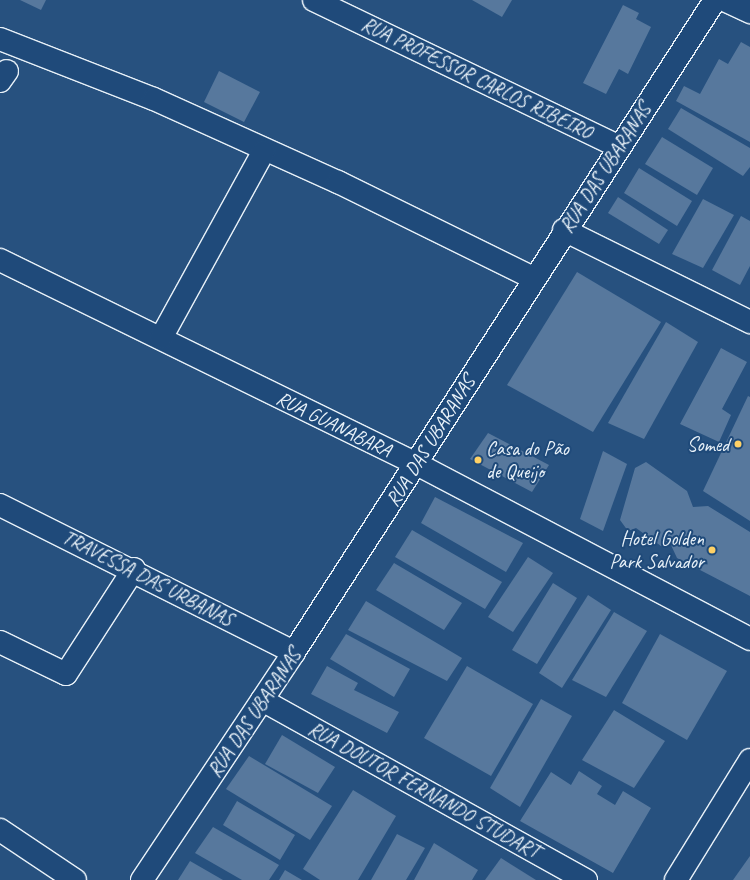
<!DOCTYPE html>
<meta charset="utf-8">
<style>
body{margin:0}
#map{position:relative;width:750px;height:880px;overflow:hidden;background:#27517f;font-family:Caveat,sans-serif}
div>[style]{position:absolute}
.building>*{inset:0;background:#57789d}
.roads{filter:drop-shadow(1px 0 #e8f1f8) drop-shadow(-1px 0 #e8f1f8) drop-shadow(0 1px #e8f1f8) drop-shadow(0 -1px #e8f1f8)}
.minor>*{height:22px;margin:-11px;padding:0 11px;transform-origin:11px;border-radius:11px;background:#1f4a7a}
.tertiary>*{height:22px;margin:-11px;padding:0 11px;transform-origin:11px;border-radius:11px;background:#1f4a7a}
.primary>*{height:22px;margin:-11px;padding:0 11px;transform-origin:11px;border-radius:11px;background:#1f4a7a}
.dots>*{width:11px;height:11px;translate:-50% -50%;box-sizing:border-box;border:2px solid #1f4a7a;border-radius:50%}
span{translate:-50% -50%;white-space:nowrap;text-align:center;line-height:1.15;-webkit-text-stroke:4px #1f4a7a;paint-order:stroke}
.street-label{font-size:20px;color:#e8f1f8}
.poi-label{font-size:20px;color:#e8f1f8}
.right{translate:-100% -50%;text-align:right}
.left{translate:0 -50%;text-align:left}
</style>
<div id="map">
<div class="building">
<i style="clip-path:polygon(20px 0,46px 0,41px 10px)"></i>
<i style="clip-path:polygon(472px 0,512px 0,502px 17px)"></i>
<i style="clip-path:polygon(623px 5px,639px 13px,636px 19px,651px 27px,628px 74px,619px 69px,606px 94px,583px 83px)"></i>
<i style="clip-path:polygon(741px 42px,750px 47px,750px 142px,676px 101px,684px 86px,700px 94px,719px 59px,728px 64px)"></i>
<i style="clip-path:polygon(219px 71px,260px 92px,244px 122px,204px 102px)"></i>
<i style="clip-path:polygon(681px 108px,750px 148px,750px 167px,743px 176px,668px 129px)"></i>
<i style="clip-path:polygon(662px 137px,713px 168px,697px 195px,645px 164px)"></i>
<i style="clip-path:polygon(639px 168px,692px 201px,677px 226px,624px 193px)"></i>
<i style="clip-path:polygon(618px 197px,668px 230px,659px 244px,608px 213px)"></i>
<i style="clip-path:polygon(703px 199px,734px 215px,703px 268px,672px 254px)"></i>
<i style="clip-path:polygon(741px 216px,750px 221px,750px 266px,740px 285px,712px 270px)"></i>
<i style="clip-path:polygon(577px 272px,661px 322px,593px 432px,507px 385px)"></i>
<i style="clip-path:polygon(666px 322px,698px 342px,644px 439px,608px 423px)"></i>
<i style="clip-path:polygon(721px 348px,747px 362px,722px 409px,731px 415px,719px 442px,680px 424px)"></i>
<i style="clip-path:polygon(748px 396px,750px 397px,750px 521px,703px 491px)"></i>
<i style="clip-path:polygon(488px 433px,549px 465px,532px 492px,470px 459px)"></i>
<i style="clip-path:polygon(603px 451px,627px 464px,603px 531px,580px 519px)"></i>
<i style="clip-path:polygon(646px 462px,687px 491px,693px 507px,708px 506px,750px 532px,750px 596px,677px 558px,670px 543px,661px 546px,636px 528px,628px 531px,620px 520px,635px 468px)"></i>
<i style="clip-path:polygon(435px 497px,523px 543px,506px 572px,421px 523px)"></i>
<i style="clip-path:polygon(412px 530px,502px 582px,485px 609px,395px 557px)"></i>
<i style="clip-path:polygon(528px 557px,553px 573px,513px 632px,488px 617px)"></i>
<i style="clip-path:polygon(394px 563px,462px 603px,444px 630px,376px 590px)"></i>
<i style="clip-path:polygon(553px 583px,577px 598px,537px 664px,512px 650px)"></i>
<i style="clip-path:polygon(588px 595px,611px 610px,562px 688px,539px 673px)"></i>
<i style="clip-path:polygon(366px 601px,462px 658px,447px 681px,348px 630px)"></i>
<i style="clip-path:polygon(614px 612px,647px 631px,606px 697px,572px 680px)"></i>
<i style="clip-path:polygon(346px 634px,410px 669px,394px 697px,330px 659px)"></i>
<i style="clip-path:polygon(660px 634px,727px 671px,687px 740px,622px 703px)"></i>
<i style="clip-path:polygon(327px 666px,358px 683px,354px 690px,399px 712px,387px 733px,311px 694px)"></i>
<i style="clip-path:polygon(467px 666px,533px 704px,491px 776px,424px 738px)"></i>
<i style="clip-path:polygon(541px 699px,572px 716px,520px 807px,490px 788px)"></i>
<i style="clip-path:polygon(614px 710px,665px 741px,634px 788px,582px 760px)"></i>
<i style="clip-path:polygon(282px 735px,335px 767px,318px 793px,265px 764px)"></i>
<i style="clip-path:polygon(249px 756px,332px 806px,310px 840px,226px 789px)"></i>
<i style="clip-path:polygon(579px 771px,602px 786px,597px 794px,615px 805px,623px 791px,651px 808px,613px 873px,520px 821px,551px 772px,571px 785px)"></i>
<i style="clip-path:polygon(353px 790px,396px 816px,358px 880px,320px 880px,303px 869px)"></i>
<i style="clip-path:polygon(237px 801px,295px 835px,280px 860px,223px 825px)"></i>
<i style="clip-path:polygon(213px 827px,279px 865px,269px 880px,242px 880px,195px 853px)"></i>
<i style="clip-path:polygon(397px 834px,425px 848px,406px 880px,371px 880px)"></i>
<i style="clip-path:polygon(434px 843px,478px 870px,472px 880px,414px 880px)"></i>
<i style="clip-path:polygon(750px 856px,750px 880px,733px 880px)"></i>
<i style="clip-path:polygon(501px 858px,536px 880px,485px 880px)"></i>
<i style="clip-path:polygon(190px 861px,223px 880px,178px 880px)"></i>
<i style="clip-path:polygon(285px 870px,302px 880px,279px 880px)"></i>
</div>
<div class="roads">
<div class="minor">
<i style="left:314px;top:0;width:339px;rotate:25.7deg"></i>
<i style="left:0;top:39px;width:165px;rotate:21.3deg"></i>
<i style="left:154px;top:99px;width:202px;rotate:24.3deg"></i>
<i style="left:338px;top:182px;width:217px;rotate:26.2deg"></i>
<i style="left:0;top:81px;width:12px;rotate:-55deg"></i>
<i style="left:564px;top:230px;width:208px;rotate:26.3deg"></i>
<i style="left:0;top:260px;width:464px;rotate:26.1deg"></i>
<i style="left:417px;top:464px;width:376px;rotate:27.7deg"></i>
<i style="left:161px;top:338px;width:213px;rotate:-61.2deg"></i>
<i style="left:0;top:505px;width:329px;rotate:26.6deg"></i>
<i style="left:0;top:642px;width:73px;rotate:25.9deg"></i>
<i style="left:66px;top:674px;width:125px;rotate:-57.1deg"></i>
<i style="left:262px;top:700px;width:371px;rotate:29.1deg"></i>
<i style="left:0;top:830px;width:90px;rotate:33.7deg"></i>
</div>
<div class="tertiary">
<i style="left:724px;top:0;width:29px;rotate:25deg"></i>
<i style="left:142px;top:880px;width:274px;rotate:-56.3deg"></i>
<i style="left:294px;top:652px;width:776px;rotate:-57.15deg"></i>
</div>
<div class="primary">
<i style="left:676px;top:880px;width:141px;rotate:-58.3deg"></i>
</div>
</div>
<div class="dots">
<i style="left:738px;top:444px;background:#ffd166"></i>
<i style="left:478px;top:460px;background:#ffd166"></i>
<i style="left:712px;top:550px;background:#ffd166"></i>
</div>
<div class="street-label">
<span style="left:477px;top:78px;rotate:26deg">RUA PROFESSOR CARLOS RIBEIRO</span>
<span style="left:605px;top:168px;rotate:-57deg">RUA DAS UBARANAS</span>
<span style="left:334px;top:424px;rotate:26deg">RUA GUANABARA</span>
<span style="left:430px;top:441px;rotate:-58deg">RUA DAS UBARANAS</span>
<span style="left:148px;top:578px;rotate:27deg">TRAVESSA DAS URBANAS</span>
<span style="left:254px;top:713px;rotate:-56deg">RUA DAS UBARANAS</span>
<span style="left:424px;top:790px;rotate:29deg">RUA DOUTOR FERNANDO STUDART</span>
</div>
<div class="poi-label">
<span class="right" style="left:729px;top:444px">Somed</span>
<span class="left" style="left:486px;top:460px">Casa do Pão<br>de Queijo</span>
<span class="right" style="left:704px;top:550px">Hotel Golden<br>Park Salvador</span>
</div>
</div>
